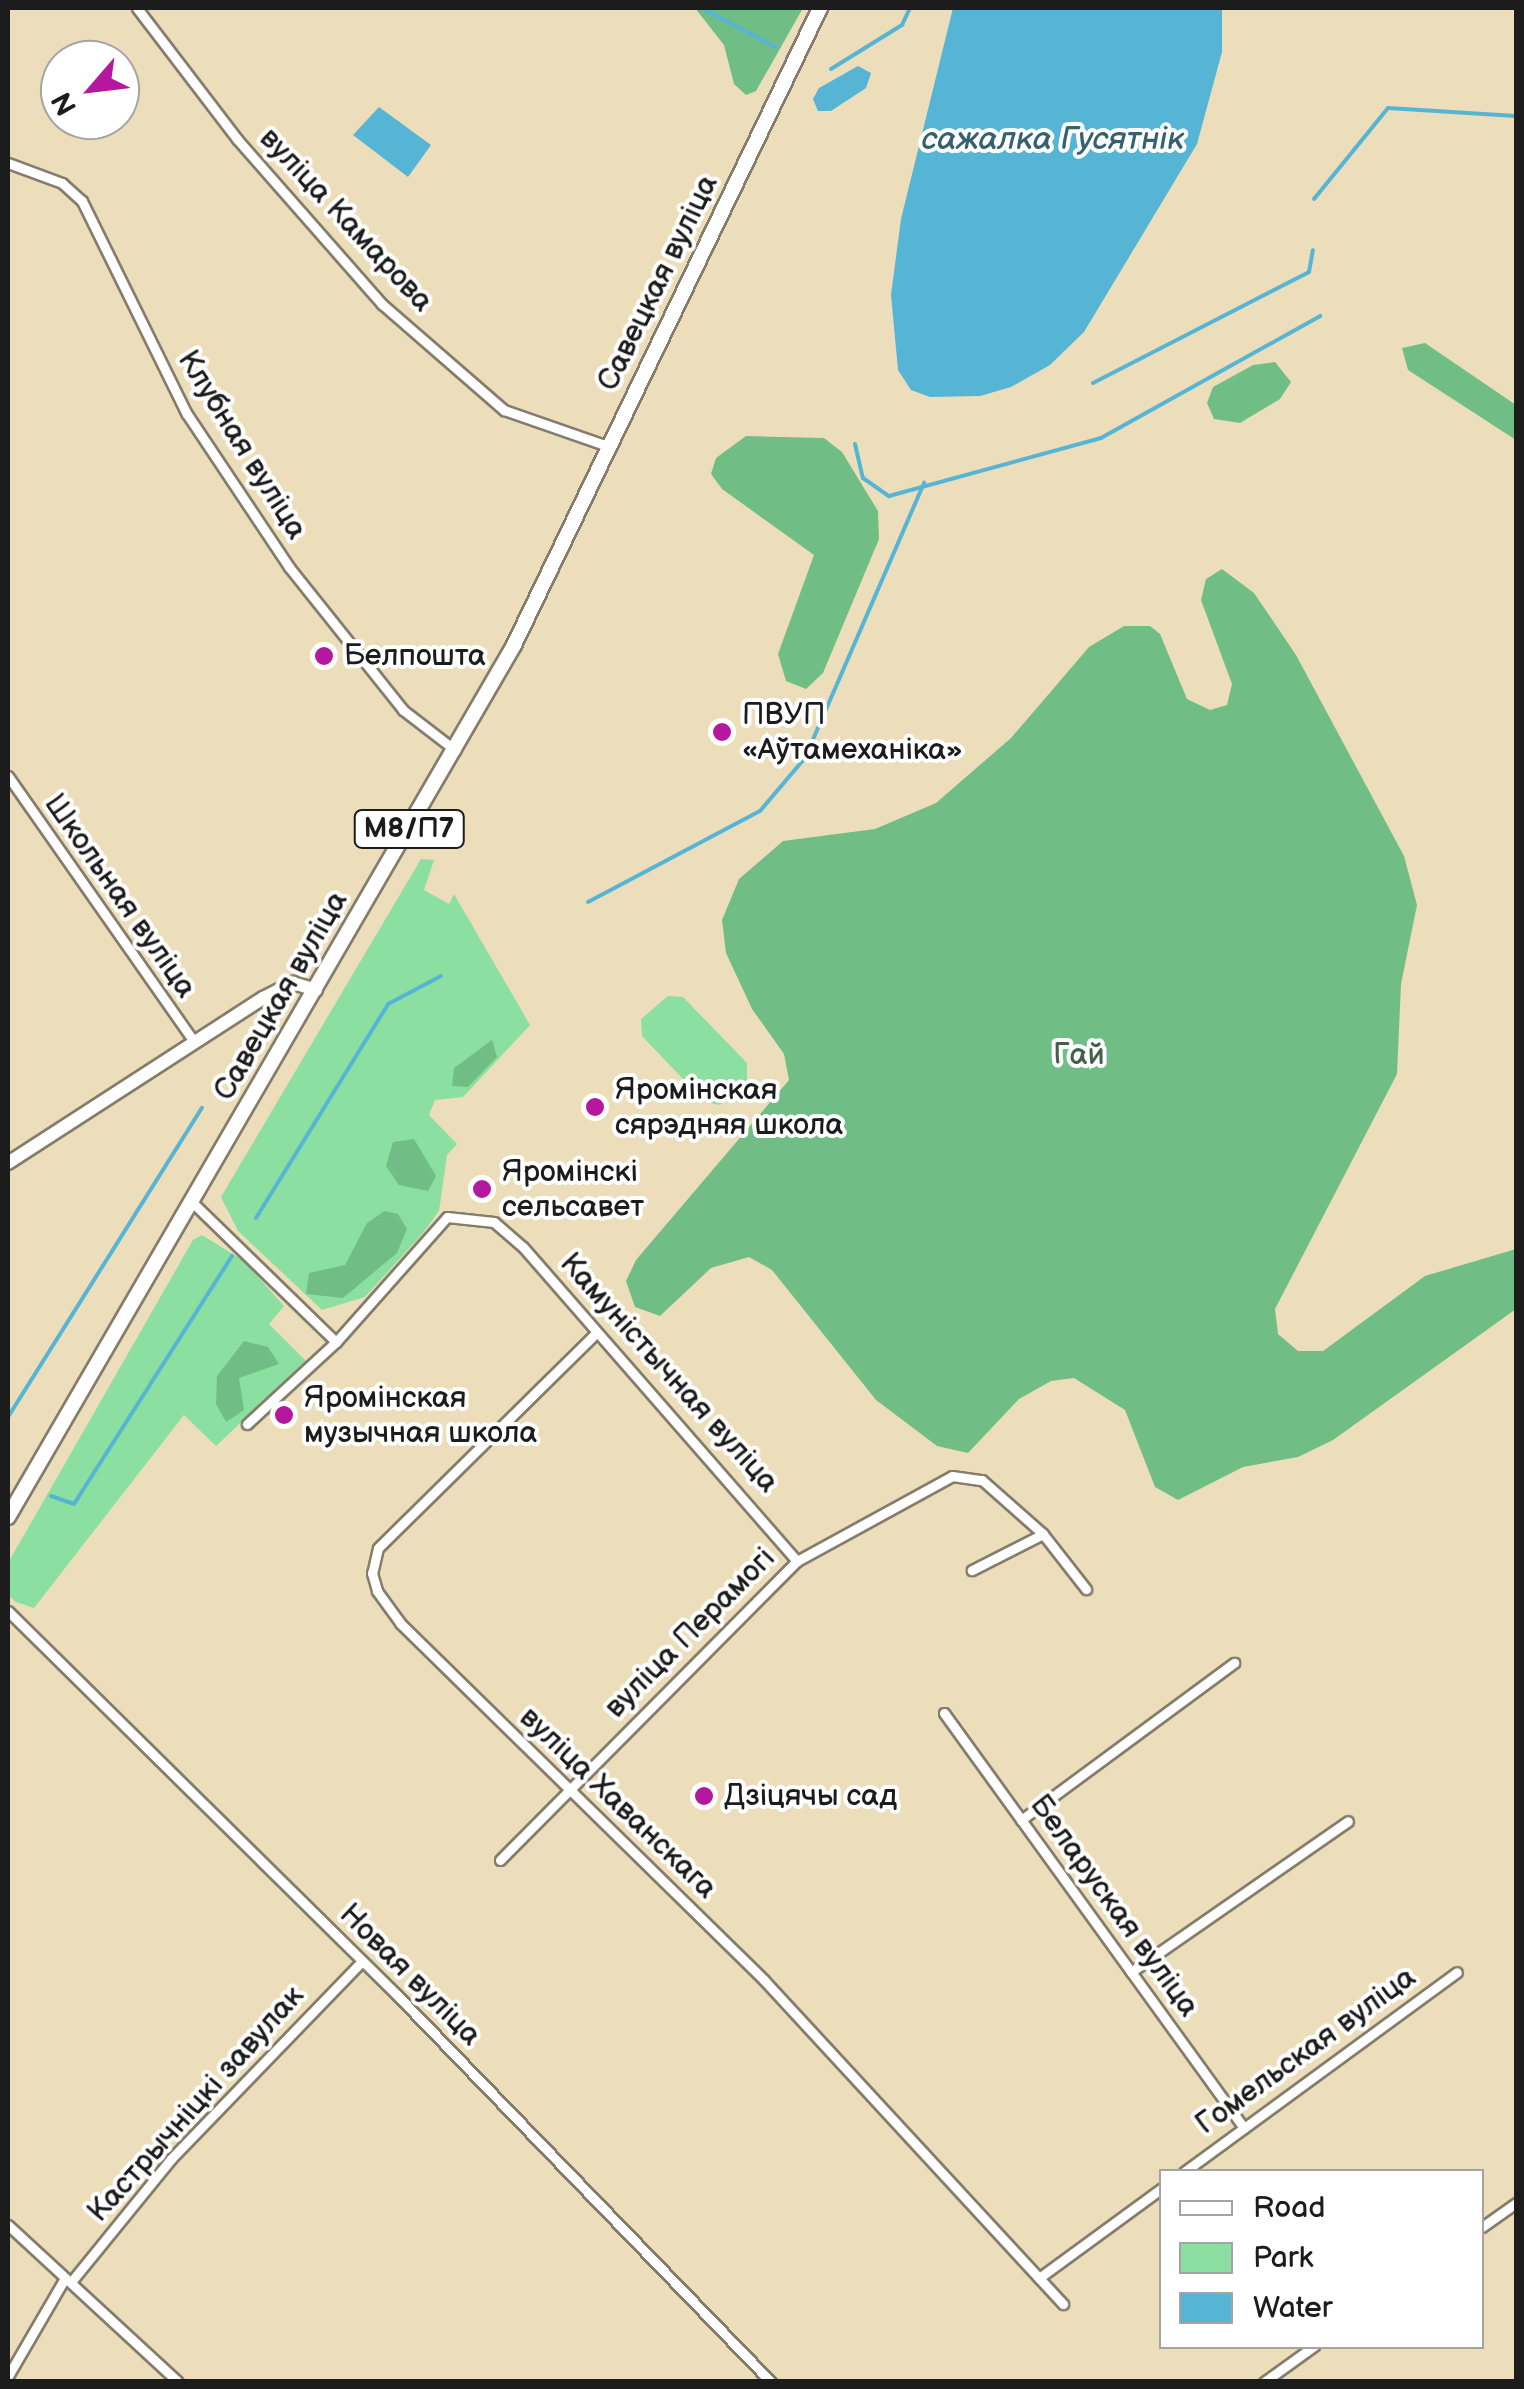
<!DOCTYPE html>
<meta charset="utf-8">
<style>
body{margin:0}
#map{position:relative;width:1524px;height:2389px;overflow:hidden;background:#eddebb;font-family:"Balsamiq Sans",sans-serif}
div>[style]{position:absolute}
.green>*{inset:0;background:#8bdfa0}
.forest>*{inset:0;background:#70be86}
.water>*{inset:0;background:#56b5d4}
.stream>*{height:4px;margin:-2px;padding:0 2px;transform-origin:2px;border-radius:2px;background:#56b5d4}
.roads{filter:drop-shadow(2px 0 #847d6c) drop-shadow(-2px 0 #847d6c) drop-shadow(0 2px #847d6c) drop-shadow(0 -2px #847d6c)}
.street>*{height:9px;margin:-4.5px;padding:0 4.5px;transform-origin:4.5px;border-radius:4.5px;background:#fff}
.secondary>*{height:12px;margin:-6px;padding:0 6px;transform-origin:6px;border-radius:6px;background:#fff}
.primary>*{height:14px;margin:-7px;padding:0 7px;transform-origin:7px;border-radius:7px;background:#fff}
.dots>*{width:28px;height:28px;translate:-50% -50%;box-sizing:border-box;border:5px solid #fff;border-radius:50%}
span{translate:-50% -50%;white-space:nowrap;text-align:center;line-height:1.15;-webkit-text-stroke:8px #fff;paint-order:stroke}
.shield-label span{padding:2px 8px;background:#fff;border:2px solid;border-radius:8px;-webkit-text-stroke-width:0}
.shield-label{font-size:28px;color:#1c1c1c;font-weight:700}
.street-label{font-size:30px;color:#1c1c1c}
.poi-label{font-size:30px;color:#1c1c1c}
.left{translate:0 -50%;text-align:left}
.park-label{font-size:30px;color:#43604a}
.water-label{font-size:32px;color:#36616f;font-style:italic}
.frame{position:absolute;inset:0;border:10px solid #1c1c1c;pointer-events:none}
.legend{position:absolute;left:1159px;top:2169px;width:325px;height:180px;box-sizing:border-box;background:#fff;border:2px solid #a4a4a4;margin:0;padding:12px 18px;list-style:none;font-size:30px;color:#1c1c1c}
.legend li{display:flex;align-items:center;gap:20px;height:50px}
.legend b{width:50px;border:2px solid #a4a4a4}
.north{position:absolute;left:40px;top:40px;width:100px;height:100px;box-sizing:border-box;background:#fff;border:2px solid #a4a4a4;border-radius:50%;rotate:242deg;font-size:28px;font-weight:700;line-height:40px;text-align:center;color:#1c1c1c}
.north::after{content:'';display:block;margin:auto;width:35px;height:45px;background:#b5179e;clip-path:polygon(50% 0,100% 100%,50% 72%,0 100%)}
</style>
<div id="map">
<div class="green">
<i style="clip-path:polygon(421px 859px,434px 860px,424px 890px,449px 904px,454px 894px,530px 1025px,463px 1097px,435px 1100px,429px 1115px,457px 1144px,447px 1155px,439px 1211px,423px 1233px,365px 1297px,322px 1310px,238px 1231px,221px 1197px)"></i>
<i style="clip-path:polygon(668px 996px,683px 997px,747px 1063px,747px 1080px,720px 1105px,705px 1102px,642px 1036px,641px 1019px)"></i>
<i style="clip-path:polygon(202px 1235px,244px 1261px,284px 1306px,269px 1324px,306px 1361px,216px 1446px,184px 1415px,34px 1608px,16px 1602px,8px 1595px,8px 1563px,193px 1240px)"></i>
</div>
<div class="forest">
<i style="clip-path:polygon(695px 8px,803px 8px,756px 91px,746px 95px,734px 84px,724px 45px)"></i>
<i style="clip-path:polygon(1425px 343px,1516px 405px,1516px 440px,1408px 370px,1402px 348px)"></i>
<i style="clip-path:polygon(1275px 362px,1291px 382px,1280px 399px,1240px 423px,1214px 419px,1207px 403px,1213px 387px,1253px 365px)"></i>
<i style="clip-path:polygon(746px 436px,824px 438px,842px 452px,878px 511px,879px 539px,823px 673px,806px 689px,786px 681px,778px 654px,814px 555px,722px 489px,711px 474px,716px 458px)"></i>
<i style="clip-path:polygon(1222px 569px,1254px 593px,1296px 655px,1404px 856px,1417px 905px,1401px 984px,1397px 1074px,1275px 1309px,1278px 1334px,1298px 1351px,1323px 1351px,1425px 1276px,1516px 1249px,1516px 1309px,1333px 1440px,1298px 1457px,1243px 1467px,1178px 1500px,1155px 1487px,1125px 1410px,1074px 1378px,1051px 1381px,1019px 1399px,968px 1453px,937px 1446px,876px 1400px,772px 1270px,749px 1257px,711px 1268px,660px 1316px,635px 1307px,626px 1281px,636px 1260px,789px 1080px,784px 1054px,752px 1009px,726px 953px,722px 920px,739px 879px,783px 841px,875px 829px,936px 803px,1011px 738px,1089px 647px,1124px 626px,1150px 626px,1160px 634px,1187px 699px,1210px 710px,1227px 705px,1232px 684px,1201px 600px,1206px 579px)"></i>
<i style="clip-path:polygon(492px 1040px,497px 1057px,468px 1087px,452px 1086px,454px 1068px)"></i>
<i style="clip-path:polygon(414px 1139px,436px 1176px,428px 1191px,399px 1185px,386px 1166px,393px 1142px)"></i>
<i style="clip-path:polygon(385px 1211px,398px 1214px,407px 1229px,397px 1253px,343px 1298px,306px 1294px,309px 1273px,345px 1265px,367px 1223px)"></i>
<i style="clip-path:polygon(244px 1341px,268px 1347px,279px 1364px,239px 1378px,244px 1410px,226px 1422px,216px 1404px,217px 1376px)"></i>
</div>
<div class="water">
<i style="clip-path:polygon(953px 8px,1222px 8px,1222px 52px,1197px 144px,1084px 332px,1050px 365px,1011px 387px,980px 396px,930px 397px,911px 390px,898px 370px,891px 295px,901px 219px)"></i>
<i style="clip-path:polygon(858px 66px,871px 73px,866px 88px,831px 111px,818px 111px,813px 99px,819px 88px)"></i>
<i style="clip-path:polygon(379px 107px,431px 145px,408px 177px,353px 135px)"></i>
</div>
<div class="stream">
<i style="left:702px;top:8px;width:83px;rotate:28.1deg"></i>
<i style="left:831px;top:69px;width:84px;rotate:-31.8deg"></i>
<i style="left:902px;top:25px;width:19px;rotate:-65deg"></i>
<i style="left:1314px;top:199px;width:117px;rotate:-50.9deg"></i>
<i style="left:1388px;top:108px;width:128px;rotate:3.6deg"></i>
<i style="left:1093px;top:383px;width:243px;rotate:-27.2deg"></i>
<i style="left:1309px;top:272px;width:22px;rotate:-80deg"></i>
<i style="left:855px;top:444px;width:35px;rotate:77deg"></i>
<i style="left:863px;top:478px;width:32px;rotate:35deg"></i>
<i style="left:889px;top:496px;width:220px;rotate:-15.3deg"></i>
<i style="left:1101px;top:438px;width:251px;rotate:-29.1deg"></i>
<i style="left:588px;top:902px;width:195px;rotate:-27.9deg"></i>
<i style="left:760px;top:811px;width:70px;rotate:-49.7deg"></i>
<i style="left:805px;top:758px;width:300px;rotate:-66.6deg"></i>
<i style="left:256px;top:1218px;width:251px;rotate:-58.3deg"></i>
<i style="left:388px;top:1004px;width:60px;rotate:-27.8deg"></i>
<i style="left:8px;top:1417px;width:365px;rotate:-57.9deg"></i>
<i style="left:51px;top:1496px;width:24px;rotate:19deg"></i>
<i style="left:74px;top:1504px;width:294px;rotate:-57.5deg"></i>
</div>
<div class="roads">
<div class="street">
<i style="left:137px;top:8px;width:165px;rotate:52.6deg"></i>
<i style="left:237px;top:139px;width:220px;rotate:48.7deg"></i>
<i style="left:382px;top:304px;width:162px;rotate:41deg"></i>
<i style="left:504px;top:410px;width:112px;rotate:19.2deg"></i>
<i style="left:8px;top:163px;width:58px;rotate:20.3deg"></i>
<i style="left:62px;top:183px;width:27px;rotate:42deg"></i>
<i style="left:82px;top:201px;width:237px;rotate:63.8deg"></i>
<i style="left:187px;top:414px;width:184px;rotate:56.3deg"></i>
<i style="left:289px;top:567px;width:183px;rotate:51.4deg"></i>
<i style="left:403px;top:710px;width:66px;rotate:37.6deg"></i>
<i style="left:8px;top:776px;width:325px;rotate:55deg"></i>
<i style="left:192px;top:1202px;width:201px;rotate:44.2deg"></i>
<i style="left:336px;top:1342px;width:167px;rotate:-48.4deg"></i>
<i style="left:447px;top:1217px;width:47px;rotate:6.1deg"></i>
<i style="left:494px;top:1222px;width:38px;rotate:41deg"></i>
<i style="left:523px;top:1247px;width:417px;rotate:48.9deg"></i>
<i style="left:594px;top:1335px;width:303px;rotate:135.4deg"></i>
<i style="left:378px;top:1548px;width:26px;rotate:103deg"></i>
<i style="left:372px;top:1573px;width:19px;rotate:74deg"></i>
<i style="left:377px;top:1591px;width:39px;rotate:54deg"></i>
<i style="left:400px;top:1623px;width:510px;rotate:44.44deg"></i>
<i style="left:764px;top:1980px;width:441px;rotate:47.3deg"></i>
<i style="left:247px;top:1424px;width:121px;rotate:-42.7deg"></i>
<i style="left:1043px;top:1534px;width:70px;rotate:52deg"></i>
<i style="left:8px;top:1611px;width:547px;rotate:44.63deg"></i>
<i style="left:397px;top:1995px;width:538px;rotate:45.98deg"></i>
<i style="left:944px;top:1713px;width:512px;rotate:54.14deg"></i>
<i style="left:1021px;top:1820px;width:265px;rotate:-36.4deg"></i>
<i style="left:500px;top:1860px;width:421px;rotate:-45.2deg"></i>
<i style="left:797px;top:1561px;width:177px;rotate:-28.7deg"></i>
<i style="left:952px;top:1476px;width:30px;rotate:8deg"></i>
<i style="left:982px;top:1480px;width:81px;rotate:41.5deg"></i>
<i style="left:1043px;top:1534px;width:80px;rotate:153.1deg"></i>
<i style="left:1131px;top:1972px;width:264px;rotate:-34.8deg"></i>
<i style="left:1184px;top:2172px;width:338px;rotate:-36.2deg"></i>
<i style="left:8px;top:2225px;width:231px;rotate:42.7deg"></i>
<i style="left:1482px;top:2227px;width:42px;rotate:-35.2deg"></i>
<i style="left:1039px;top:2278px;width:152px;rotate:-36.2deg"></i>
<i style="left:71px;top:2282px;width:159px;rotate:-50.9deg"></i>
<i style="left:171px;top:2159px;width:274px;rotate:-46deg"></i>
<i style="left:8px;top:2376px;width:113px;rotate:-59.8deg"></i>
<i style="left:1264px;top:2382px;width:62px;rotate:-35.8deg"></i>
</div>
<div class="secondary">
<i style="left:8px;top:1163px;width:304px;rotate:-32.9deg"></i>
<i style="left:263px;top:998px;width:34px;rotate:-27deg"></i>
<i style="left:293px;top:983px;width:24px;rotate:17deg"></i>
</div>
<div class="primary">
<i style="left:8px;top:1517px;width:1008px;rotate:-59.87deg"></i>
<i style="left:514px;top:645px;width:707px;rotate:-64.34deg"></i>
</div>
</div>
<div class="dots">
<i style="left:324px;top:656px;background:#b5179e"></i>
<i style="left:722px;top:732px;background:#b5179e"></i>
<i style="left:595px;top:1107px;background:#b5179e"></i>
<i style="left:482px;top:1189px;background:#b5179e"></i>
<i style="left:284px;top:1415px;background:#b5179e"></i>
<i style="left:704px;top:1796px;background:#b5179e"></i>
</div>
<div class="shield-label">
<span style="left:409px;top:829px">М8/П7</span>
</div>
<div class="street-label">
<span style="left:346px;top:220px;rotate:47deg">вуліца Камарова</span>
<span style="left:658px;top:283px;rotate:-64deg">Савецкая вуліца</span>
<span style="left:242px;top:445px;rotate:58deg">Клубная вуліца</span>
<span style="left:120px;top:896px;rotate:55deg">Школьная вуліца</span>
<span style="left:281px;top:996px;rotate:-60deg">Савецкая вуліца</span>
<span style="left:669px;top:1373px;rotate:48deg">Камуністычная вуліца</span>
<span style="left:690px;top:1633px;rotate:-45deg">вуліца Перамогі</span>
<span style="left:618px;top:1803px;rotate:44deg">вуліца Хаванскага</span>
<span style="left:1114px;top:1906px;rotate:54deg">Беларуская вуліца</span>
<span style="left:410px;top:1975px;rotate:45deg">Новая вуліца</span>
<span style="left:1306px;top:2051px;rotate:-36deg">Гомельская вуліца</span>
<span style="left:196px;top:2104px;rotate:-48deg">Кастрычніцкі завулак</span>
</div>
<div class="poi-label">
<span class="left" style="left:344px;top:656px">Белпошта</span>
<span class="left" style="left:742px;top:732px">ПВУП<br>«Аўтамеханіка»</span>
<span class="left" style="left:615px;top:1107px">Яромінская<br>сярэдняя школа</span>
<span class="left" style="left:502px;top:1189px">Яромінскі<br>сельсавет</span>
<span class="left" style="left:304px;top:1415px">Яромінская<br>музычная школа</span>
<span class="left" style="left:724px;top:1796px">Дзіцячы сад</span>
</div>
<div class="park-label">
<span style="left:1079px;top:1055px">Гай</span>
</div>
<div class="water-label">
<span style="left:1053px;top:140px">сажалка Гусятнік</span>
</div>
<div class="frame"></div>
<ul class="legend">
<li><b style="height:12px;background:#fff"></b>Road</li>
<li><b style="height:28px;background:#8bdfa0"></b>Park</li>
<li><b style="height:28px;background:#56b5d4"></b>Water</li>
</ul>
<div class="north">N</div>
</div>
